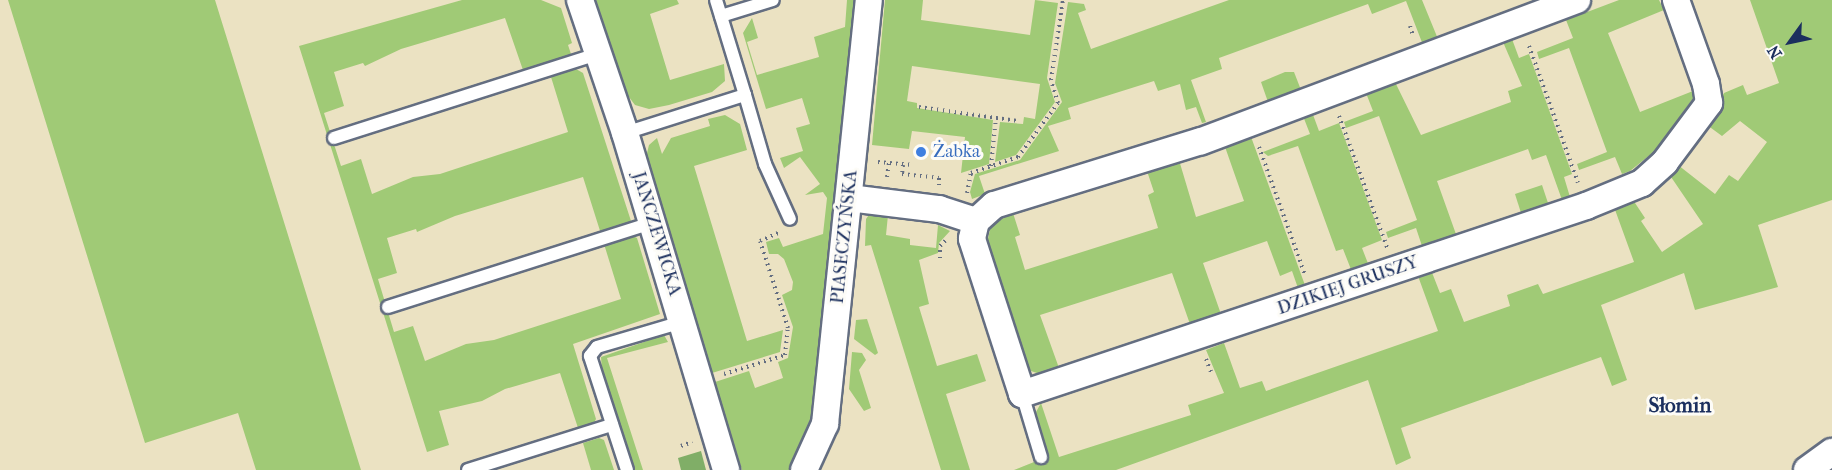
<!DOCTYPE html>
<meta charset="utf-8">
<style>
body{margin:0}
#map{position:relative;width:1832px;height:470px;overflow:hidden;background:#ebe2c2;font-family:"IM FELL French Canon",serif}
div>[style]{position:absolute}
.green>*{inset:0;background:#a0ca76}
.forest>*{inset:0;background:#80ae67}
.path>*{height:4px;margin-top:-2px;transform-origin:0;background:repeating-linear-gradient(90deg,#646e81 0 1.5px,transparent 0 6px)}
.roads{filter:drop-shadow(2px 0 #646e81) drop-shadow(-2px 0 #646e81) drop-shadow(0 2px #646e81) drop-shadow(0 -2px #646e81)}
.service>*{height:12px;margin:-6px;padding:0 6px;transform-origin:6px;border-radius:6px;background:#fff}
.minor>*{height:26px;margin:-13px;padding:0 13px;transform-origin:13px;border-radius:13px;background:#fff}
.dots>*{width:16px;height:16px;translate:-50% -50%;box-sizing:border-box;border:3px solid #fdfcf7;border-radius:50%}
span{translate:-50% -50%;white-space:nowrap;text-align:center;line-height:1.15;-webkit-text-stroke:6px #fdfcf7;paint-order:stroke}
.shop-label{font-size:18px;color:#366cbe}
.left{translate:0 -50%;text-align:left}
.street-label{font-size:18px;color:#1b2f5e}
.quarter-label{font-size:21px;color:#1b2f5e;font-weight:700}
.north{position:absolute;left:1760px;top:12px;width:60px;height:60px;-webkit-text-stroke:4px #fdfcf7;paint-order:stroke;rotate:237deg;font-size:16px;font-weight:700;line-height:24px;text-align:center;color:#1b2f5e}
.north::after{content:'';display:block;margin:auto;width:21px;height:27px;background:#1b2f5e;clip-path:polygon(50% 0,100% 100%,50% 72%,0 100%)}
</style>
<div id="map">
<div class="green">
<i style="clip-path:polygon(8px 0,215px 0,361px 470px,256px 470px,238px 413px,145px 443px)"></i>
<i style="clip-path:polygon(462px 0,541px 0,561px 8px,572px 43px,568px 45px,572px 57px,524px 73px,505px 18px,401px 49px,365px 66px,363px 63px,334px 72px,344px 106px,324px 113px,341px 166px,361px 159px,372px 194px,413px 177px,440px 174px,568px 132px,551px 77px,576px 69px,583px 73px,631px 221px,601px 234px,583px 177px,455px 216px,417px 232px,416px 229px,387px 238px,397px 273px,378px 279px,394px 332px,413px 326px,425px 361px,466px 344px,494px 340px,621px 299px,604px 244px,631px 235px,637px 238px,660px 314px,573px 344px,596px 419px,594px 423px,578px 428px,560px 373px,505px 389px,482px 401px,439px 411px,449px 445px,427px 452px,299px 46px)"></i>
<i style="clip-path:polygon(596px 0,677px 0,679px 4px,650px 14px,670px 80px,724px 64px,725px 81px,712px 92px,669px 105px,649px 109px,635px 105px,626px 93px)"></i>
<i style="clip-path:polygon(847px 0,856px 0,814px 412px,790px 470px,742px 470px,715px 382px,749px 371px,755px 388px,783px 378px,778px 362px,788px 358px,793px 327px,782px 295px,792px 290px,793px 282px,784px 259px,778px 254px,769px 254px,766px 242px,779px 238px,783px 247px,823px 234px,827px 198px,823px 192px,805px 195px,820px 184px,800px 157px,784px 168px,780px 158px,803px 151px,796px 128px,810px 124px,802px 98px,766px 109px,743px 33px,752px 18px,758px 38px,747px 42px,757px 75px,819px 57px,814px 37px,845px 27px)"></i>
<i style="clip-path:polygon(885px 0,923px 0,921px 20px,1030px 35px,1035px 0,1058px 3px,1047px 78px,1055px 102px,1016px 155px,995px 162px,1000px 122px,1023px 124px,1024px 117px,1035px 119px,1040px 84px,912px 66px,907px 101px,917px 103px,917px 108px,993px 120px,989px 164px,961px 173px,965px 137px,912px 131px,909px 149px,872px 145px)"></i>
<i style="clip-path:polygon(1229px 0,1422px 0,1438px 39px,1423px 45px,1406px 1px,1372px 14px,1368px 4px,1219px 58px,1222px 69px,1191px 80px,1206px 122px,1202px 123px,1196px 107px,1186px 110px,1180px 84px,1158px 91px,1154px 81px,1068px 108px,1071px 119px,1048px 126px,1059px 151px,979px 176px,985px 194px,972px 199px,970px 192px,975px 174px,1020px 160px,1062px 102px,1055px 83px,1068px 2px,1084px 4px,1086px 10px,1078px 13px,1091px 49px)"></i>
<i style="clip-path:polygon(1619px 0,1659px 0,1664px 10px,1608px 33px,1640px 112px,1693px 91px,1694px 97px,1656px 150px,1630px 171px,1622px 174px,1615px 157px,1579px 170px,1577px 164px,1607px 152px,1569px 48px,1539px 59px,1537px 52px,1573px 38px,1566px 20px)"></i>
<i style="clip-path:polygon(1750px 0,1832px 0,1832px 200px,1758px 225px,1778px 287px,1695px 310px,1684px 273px,1601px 305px,1627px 380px,1612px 386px,1601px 357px,1401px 428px,1411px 458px,1396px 465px,1368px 380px,1116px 470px,1014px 470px,1049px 456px,1036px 412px,1041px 403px,1059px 457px,1191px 415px,1188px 405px,1224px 393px,1206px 350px,1224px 343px,1240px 388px,1262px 381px,1266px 391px,1438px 331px,1418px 276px,1431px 270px,1440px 293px,1451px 289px,1464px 322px,1510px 306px,1507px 295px,1538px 284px,1543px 294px,1634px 262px,1614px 207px,1633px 200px,1645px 218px,1641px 221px,1662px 252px,1703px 224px,1669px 174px,1678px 165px,1715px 194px,1729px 175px,1738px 181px,1767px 142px,1740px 121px,1722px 136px,1707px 125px,1724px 93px,1743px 85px,1747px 95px,1779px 83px)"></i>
<i style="clip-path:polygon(1512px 39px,1519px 58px,1529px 54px,1572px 174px,1564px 177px,1570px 197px,1562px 200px,1546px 155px,1532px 160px,1528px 149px,1437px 181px,1457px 237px,1423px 249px,1416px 228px,1388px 238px,1386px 232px,1417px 220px,1379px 116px,1346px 128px,1344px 122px,1373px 111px,1366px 93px,1395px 82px,1421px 135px,1511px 102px,1508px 91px,1522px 86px,1503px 42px)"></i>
<i style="clip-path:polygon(1285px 72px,1294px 72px,1301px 90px,1268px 102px,1261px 82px)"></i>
<i style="clip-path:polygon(1312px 112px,1319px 131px,1339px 123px,1382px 240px,1362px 248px,1369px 266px,1352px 272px,1343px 249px,1336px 251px,1298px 146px,1268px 156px,1263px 152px,1310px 134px,1303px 116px)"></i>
<i style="clip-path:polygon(725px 115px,740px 124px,747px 150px,694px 166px,747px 341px,783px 330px,780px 352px,712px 373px,646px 157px,649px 145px,657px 138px,662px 154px,671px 138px,710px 126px,708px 119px)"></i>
<i style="clip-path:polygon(1250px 134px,1306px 288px,1299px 291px,1292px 271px,1280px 276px,1267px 241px,1203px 263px,1222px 317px,1191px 327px,1172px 273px,1040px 315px,1059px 368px,1040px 374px,1031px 371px,1022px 359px,987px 243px,991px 225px,1013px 213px,1020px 235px,1015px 237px,1025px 270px,1158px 228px,1148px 195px,1154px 192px,1147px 171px,1179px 160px,1196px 217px,1244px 201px,1224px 144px)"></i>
<i style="clip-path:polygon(1542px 185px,1548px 203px,1521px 213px,1515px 194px)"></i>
<i style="clip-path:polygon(871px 212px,888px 215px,886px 235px,910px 239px,910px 245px,936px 248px,938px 225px,950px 231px,939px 243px,938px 253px,919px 260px,929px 304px,919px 307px,937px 366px,977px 354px,986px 381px,946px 394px,970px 470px,941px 470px,871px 245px,865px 246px,866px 219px)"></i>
<i style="clip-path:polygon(867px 319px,878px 353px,875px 355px,854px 339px,856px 320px)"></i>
<i style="clip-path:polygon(664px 335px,668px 342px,607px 358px,643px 470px,633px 470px,602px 371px,601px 357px)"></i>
<i style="clip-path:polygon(852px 352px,862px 353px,866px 360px,859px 370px,871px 408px,864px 411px,849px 389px)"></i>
<i style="clip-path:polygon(599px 438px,604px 440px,614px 470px,591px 470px,583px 443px)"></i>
</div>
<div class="forest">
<i style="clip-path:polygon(701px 451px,706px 470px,681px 470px,678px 458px)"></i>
</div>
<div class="path">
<i style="left:1410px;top:26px;width:9px;rotate:72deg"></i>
<i style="left:1529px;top:46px;width:145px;rotate:70.3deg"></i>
<i style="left:919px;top:107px;width:101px;rotate:8deg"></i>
<i style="left:1339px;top:116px;width:140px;rotate:69.9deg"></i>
<i style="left:1259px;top:147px;width:136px;rotate:70.2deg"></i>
<i style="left:878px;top:162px;width:32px;rotate:5deg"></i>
<i style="left:903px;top:165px;width:9px;rotate:96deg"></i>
<i style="left:902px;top:174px;width:37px;rotate:6deg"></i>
<i style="left:939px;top:178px;width:7px;rotate:90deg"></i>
<i style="left:991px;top:166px;width:48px;rotate:-84.1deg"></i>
<i style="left:887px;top:177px;width:14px;rotate:-82deg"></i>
<i style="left:967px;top:193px;width:20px;rotate:-79deg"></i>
<i style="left:971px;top:173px;width:50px;rotate:-18.8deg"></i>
<i style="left:1018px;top:157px;width:67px;rotate:-53.5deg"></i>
<i style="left:1058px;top:103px;width:24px;rotate:-107deg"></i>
<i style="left:1051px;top:80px;width:81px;rotate:-81.5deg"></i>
<i style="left:940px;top:258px;width:12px;rotate:-90deg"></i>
<i style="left:940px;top:246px;width:8px;rotate:-45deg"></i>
<i style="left:1206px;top:359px;width:14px;rotate:69deg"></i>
<i style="left:724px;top:374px;width:64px;rotate:-17.3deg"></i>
<i style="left:785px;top:355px;width:27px;rotate:-84deg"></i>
<i style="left:788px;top:328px;width:91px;rotate:-107.8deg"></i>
<i style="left:760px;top:241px;width:20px;rotate:-24deg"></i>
<i style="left:681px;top:446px;width:12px;rotate:-20deg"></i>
</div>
<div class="roads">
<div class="service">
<i style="left:716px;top:0;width:99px;rotate:73deg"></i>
<i style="left:721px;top:16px;width:54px;rotate:-17.1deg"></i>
<i style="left:625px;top:133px;width:126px;rotate:-17.6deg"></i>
<i style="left:745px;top:95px;width:72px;rotate:73.8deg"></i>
<i style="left:765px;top:164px;width:60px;rotate:65.6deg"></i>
<i style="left:334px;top:138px;width:277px;rotate:-17.7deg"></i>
<i style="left:388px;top:307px;width:277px;rotate:-17.7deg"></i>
<i style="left:1022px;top:394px;width:66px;rotate:73.2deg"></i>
<i style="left:468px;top:470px;width:151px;rotate:-17.4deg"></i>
<i style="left:627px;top:470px;width:120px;rotate:-108deg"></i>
<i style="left:590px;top:356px;width:11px;rotate:-52deg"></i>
<i style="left:597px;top:347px;width:89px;rotate:-16.4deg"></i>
</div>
<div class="minor">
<i style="left:580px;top:0;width:140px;rotate:71.3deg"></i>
<i style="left:625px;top:133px;width:352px;rotate:73.3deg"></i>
<i style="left:1577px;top:0;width:402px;rotate:159.4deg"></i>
<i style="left:1201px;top:141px;width:217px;rotate:162.8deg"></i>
<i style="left:994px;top:205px;width:24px;rotate:138deg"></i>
<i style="left:976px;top:221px;width:18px;rotate:103deg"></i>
<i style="left:972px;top:239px;width:163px;rotate:72.1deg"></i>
<i style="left:1022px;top:394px;width:595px;rotate:-18.43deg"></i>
<i style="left:1586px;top:206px;width:61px;rotate:-22.3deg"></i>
<i style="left:1642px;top:183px;width:31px;rotate:-42deg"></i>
<i style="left:1665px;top:162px;width:74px;rotate:-53.3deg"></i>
<i style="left:1709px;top:103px;width:19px;rotate:-99deg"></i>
<i style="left:1706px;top:84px;width:89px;rotate:-109.7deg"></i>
<i style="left:849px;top:198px;width:91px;rotate:7deg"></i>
<i style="left:939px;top:209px;width:39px;rotate:18deg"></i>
<i style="left:804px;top:470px;width:51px;rotate:-65.5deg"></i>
<i style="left:825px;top:424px;width:426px;rotate:-84.1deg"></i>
<i style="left:1807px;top:470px;width:31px;rotate:-36deg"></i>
</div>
</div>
<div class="dots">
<i style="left:921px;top:152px;background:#3f7fe0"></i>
</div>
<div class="shop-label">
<span class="left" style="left:933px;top:152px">Żabka</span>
</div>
<div class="street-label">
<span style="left:656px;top:234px;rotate:73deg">JANCZEWICKA</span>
<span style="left:845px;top:237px;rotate:-84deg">PIASECZYŃSKA</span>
<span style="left:1348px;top:286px;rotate:-19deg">DZIKIEJ GRUSZY</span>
</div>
<div class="quarter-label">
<span style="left:1680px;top:405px">Słomin</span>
</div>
<div class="north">N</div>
</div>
